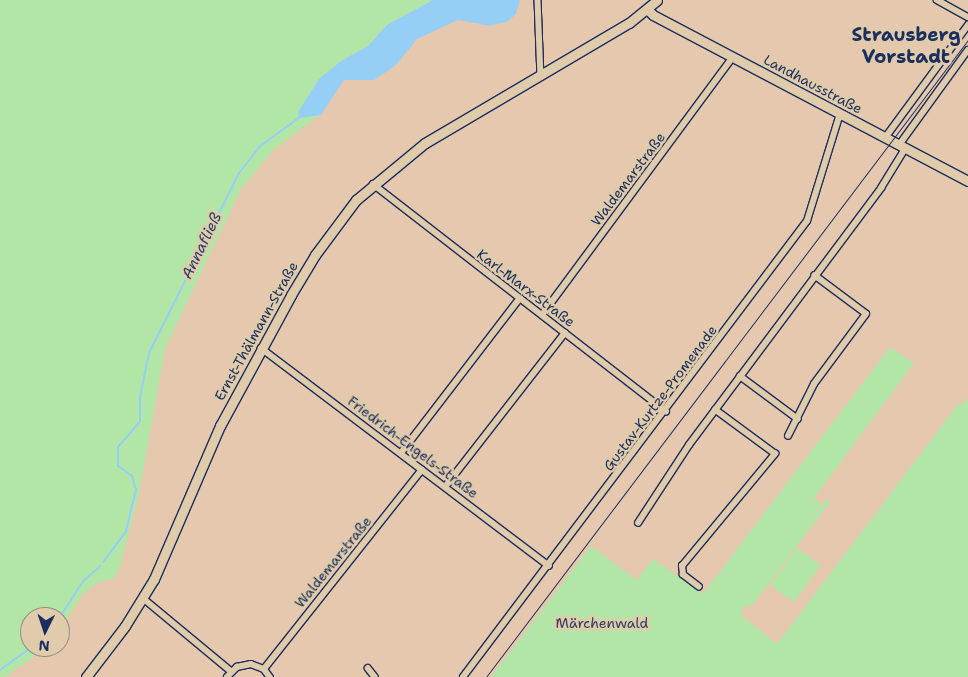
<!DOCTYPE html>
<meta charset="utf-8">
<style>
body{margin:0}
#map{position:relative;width:968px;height:677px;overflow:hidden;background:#e5c8ad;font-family:"Shantell Sans",sans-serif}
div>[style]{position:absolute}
.green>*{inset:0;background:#b2e6a7}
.water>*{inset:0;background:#96cff6}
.stream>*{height:2px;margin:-1px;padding:0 1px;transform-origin:1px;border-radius:1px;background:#96cff6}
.roads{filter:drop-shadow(1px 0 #1b2f5e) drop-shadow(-1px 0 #1b2f5e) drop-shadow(0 1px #1b2f5e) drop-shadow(0 -1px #1b2f5e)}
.street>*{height:5.5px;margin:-2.75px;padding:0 2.75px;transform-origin:2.75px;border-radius:2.75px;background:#e0cbaa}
.secondary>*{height:9px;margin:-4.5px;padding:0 4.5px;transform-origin:4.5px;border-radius:4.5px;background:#e0cbaa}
.tram>*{height:1px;margin:-0.5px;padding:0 0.5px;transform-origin:0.5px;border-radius:0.5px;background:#1b2f5e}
span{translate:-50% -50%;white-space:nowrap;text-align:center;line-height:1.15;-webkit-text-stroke:5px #e0cbaa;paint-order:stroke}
.street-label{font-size:14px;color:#1b2f5e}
.park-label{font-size:14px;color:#2a4165}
.water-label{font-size:15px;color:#273f6d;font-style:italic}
.district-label{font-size:19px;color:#1b2f5e;font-weight:700}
.north{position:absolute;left:20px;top:607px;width:50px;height:50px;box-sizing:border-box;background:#e0cbaa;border:1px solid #918d8c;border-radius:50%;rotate:184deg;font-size:14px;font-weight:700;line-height:20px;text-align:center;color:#1b2f5e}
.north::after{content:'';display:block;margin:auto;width:18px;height:22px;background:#1b2f5e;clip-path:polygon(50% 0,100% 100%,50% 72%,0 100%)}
</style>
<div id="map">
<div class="green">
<i style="clip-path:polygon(0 0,433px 0,387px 25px,368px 46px,341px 61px,319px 79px,299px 111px,299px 117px,321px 114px,273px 150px,241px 189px,165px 349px,139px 494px,119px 570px,113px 579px,98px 582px,82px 595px,60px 630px,60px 617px,30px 617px,30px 647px,48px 647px,5px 677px,0 677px)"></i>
<i style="clip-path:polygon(890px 347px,914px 363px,814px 498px,821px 504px,793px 543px,826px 499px,830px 502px,751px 607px,747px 604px,740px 614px,777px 644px,959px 403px,962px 405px,968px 398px,968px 677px,491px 677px,591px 546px,637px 580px,653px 559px,703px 594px)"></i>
<i style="clip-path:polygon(797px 548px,821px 565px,794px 602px,770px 585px)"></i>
</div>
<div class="water">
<i style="clip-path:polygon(433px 0,520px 0,516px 14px,508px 21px,490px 26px,458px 20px,417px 39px,396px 65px,374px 80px,344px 80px,321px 115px,299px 118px,298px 112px,319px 79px,341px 61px,368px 46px,387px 25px)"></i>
</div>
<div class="stream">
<i style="left:103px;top:562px;width:39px;rotate:-53deg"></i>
<i style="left:126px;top:531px;width:42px;rotate:-76.3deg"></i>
<i style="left:136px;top:490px;width:15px;rotate:-106deg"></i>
<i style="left:132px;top:476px;width:17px;rotate:-144deg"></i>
<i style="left:118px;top:466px;width:19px;rotate:-90deg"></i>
<i style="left:118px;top:447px;width:33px;rotate:-49deg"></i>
<i style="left:140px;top:422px;width:25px;rotate:-90deg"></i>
<i style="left:140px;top:397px;width:45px;rotate:-78.4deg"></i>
<i style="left:149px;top:353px;width:201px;rotate:-63.4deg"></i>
<i style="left:239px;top:173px;width:33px;rotate:-52deg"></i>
<i style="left:259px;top:147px;width:51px;rotate:-36.2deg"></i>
<i style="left:60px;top:617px;width:43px;rotate:-57.4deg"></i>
<i style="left:83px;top:581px;width:23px;rotate:-41deg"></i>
<i style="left:0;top:670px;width:39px;rotate:-36deg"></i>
</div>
<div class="roads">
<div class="street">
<i style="left:538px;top:0;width:77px;rotate:87.8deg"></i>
<i style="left:937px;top:0;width:35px;rotate:29deg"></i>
<i style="left:885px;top:138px;width:140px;rotate:-53.7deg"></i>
<i style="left:899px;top:145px;width:117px;rotate:-54deg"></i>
<i style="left:373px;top:184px;width:371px;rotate:37.8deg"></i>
<i style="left:542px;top:315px;width:321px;rotate:-53.5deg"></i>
<i style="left:261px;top:348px;width:361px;rotate:37.1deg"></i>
<i style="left:740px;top:376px;width:72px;rotate:36.6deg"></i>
<i style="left:788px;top:436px;width:58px;rotate:-63.4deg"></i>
<i style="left:814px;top:384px;width:87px;rotate:-53.4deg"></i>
<i style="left:866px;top:314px;width:64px;rotate:-143.3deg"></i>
<i style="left:401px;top:453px;width:195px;rotate:-52.5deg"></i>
<i style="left:445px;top:487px;width:195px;rotate:-52.1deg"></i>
<i style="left:638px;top:523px;width:93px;rotate:-56.8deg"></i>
<i style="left:689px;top:445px;width:321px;rotate:-53.2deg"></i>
<i style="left:881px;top:188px;width:46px;rotate:-58.4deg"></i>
<i style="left:699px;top:587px;width:20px;rotate:-143deg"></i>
<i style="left:683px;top:575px;width:9px;rotate:-96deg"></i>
<i style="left:682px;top:566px;width:146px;rotate:-50.3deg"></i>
<i style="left:775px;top:454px;width:74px;rotate:-143.7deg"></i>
<i style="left:143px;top:598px;width:114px;rotate:39.7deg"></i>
<i style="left:368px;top:668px;width:11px;rotate:52deg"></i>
<i style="left:264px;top:669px;width:254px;rotate:-51.6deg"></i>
<i style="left:227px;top:677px;width:14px;rotate:-45deg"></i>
<i style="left:237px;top:667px;width:14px;rotate:-12deg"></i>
<i style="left:251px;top:664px;width:14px;rotate:21deg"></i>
<i style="left:264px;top:669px;width:10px;rotate:53deg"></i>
<i style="left:463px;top:677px;width:571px;rotate:-52.97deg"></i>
<i style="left:807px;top:221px;width:112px;rotate:-72.9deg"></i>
</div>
<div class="secondary">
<i style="left:647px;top:9px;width:8px;rotate:45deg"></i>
<i style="left:653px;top:15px;width:356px;rotate:27.8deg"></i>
<i style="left:86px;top:677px;width:64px;rotate:-52.6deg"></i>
<i style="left:125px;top:626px;width:55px;rotate:-58.3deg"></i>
<i style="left:154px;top:579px;width:167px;rotate:-66.7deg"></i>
<i style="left:220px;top:426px;width:149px;rotate:-61.5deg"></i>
<i style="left:291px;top:295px;width:47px;rotate:-59deg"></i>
<i style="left:315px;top:255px;width:69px;rotate:-53.3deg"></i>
<i style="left:356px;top:200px;width:89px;rotate:-39.6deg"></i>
<i style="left:425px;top:143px;width:237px;rotate:-30.5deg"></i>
<i style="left:629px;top:23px;width:36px;rotate:-39deg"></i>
</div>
</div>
<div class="tram">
<i style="left:486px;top:677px;width:799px;rotate:-52.89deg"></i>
</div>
<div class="street-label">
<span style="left:813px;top:84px;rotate:28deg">Landhausstraße</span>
<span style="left:628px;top:179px;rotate:-53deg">Waldemarstraße</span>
<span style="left:526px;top:288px;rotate:37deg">Karl-Marx-Straße</span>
<span style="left:256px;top:331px;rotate:-61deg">Ernst-Thälmann-Straße</span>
<span style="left:660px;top:398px;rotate:-53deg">Gustav-Kurtze-Promenade</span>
<span style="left:413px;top:447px;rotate:37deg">Friedrich-Engels-Straße</span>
<span style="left:333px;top:562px;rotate:-51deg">Waldemarstraße</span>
</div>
<div class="park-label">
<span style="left:602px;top:623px">Märchenwald</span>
</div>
<div class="water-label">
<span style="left:202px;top:246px;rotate:-64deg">Annafließ</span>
</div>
<div class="district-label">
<span style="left:906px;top:46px">Strausberg<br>Vorstadt</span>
</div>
<div class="north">N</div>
</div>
